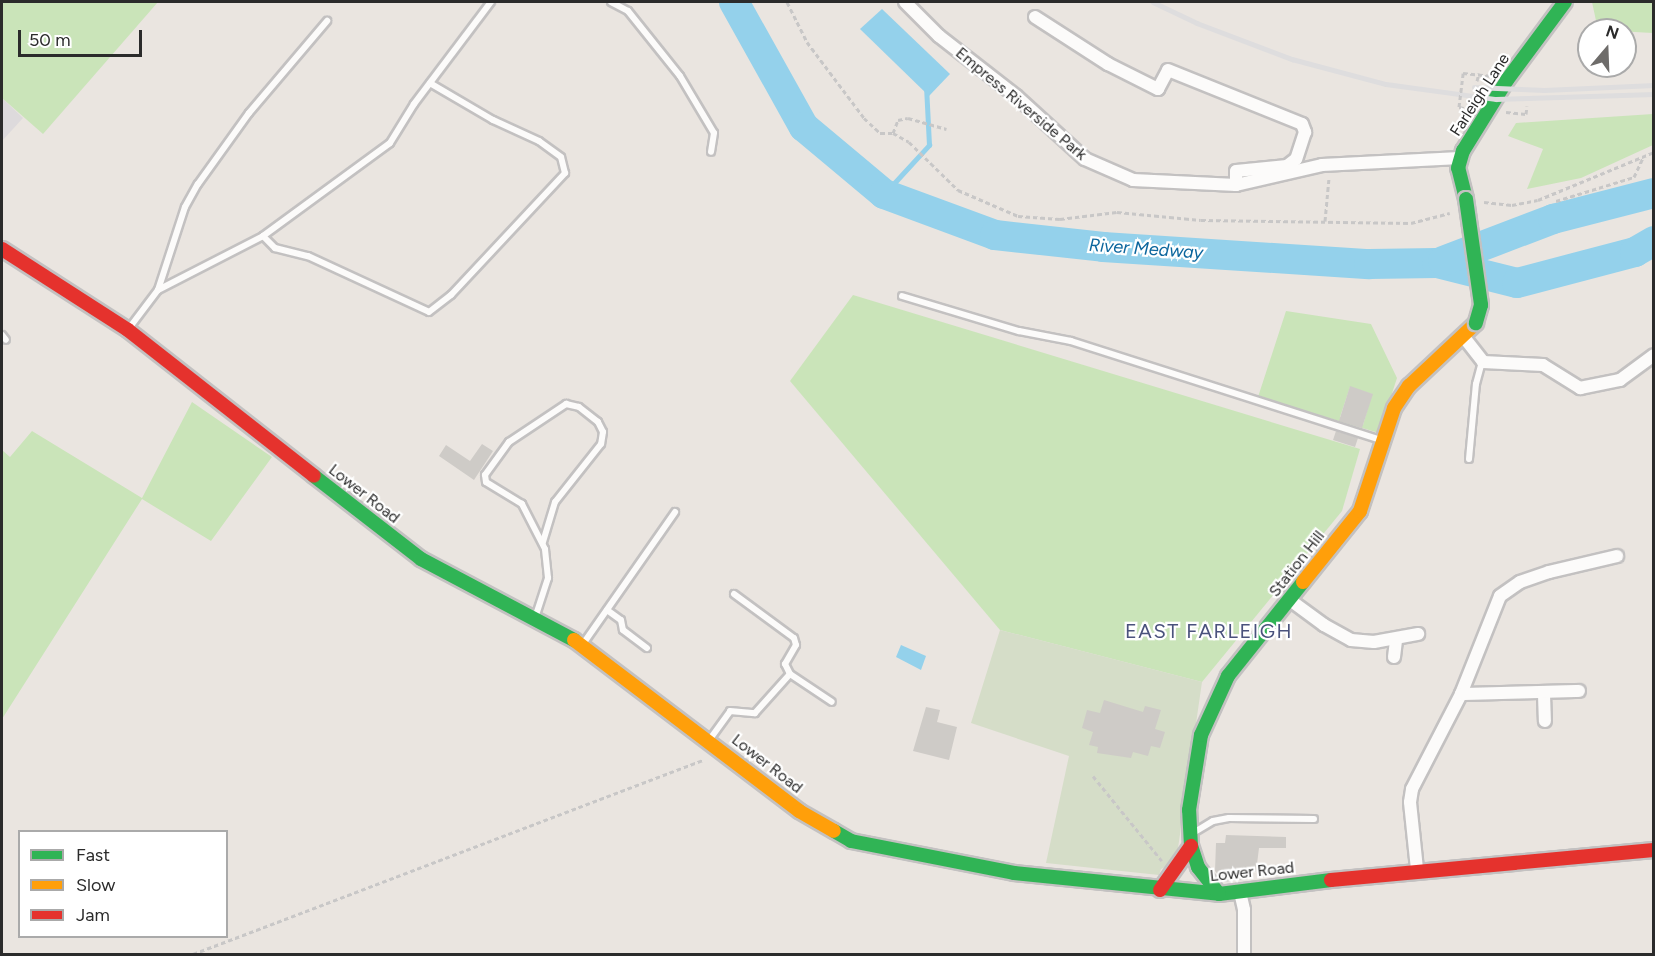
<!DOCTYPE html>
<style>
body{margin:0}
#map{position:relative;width:1655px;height:956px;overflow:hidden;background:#eae5e0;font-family:Figtree,sans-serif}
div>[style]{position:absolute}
.industrial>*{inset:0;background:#dddadc}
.green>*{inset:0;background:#cae4b9}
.cemetery>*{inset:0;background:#d5ddc8}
.water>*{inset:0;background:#94d1eb}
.stream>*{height:5px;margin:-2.5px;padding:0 2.5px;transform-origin:2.5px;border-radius:2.5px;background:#94d1eb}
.river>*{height:30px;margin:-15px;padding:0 15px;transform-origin:15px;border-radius:15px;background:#94d1eb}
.building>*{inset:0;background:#cecbc7}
.path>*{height:3px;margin-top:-1.5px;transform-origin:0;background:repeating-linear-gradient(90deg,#c8c7c7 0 4.5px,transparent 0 7.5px)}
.roads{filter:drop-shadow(2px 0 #c3c1c1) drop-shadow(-2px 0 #c3c1c1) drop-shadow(0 2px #c3c1c1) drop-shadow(0 -2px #c3c1c1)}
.lane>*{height:6px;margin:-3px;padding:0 3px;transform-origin:3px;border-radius:3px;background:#fcfbfa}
.street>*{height:12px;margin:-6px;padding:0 6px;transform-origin:6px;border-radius:6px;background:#fcfbfa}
.fast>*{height:14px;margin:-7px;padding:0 7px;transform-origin:7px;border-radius:7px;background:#30b455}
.slow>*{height:14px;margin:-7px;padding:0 7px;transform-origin:7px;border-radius:7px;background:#ff9f0a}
.jam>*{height:14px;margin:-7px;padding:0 7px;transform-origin:7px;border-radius:7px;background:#e5322d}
.rail>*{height:4.5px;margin:-2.25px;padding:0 2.25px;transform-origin:2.25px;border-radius:2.25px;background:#deddde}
.path-bridge>*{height:3px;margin-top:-1.5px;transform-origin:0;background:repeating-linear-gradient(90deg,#c8c7c7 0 4.5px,transparent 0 7.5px)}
.bridges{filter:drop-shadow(2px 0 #c3c1c1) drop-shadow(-2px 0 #c3c1c1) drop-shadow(0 2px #c3c1c1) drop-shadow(0 -2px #c3c1c1)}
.fast-bridge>*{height:14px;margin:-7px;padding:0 7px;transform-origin:7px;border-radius:7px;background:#30b455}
span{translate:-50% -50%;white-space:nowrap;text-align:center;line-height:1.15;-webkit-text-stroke:4.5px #fff;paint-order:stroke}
.street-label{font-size:16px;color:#2b2b2b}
.water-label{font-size:18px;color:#0c669d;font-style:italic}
.quarter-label{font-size:20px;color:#4a527c;letter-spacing:1.5px}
.frame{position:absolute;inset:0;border:3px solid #2b2b2b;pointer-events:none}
.legend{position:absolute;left:18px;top:830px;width:210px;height:108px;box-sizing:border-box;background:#fff;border:2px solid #aaa;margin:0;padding:8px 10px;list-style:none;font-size:18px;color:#2b2b2b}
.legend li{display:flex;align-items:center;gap:12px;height:30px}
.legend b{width:30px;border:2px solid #aaa}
.north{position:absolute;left:1577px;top:18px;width:60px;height:60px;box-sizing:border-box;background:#fff;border:2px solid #aaa;border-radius:50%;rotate:19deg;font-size:16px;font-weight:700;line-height:24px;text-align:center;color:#2b2b2b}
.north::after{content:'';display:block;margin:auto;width:21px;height:27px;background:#6e6c6a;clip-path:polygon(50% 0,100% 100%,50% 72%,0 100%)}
.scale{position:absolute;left:18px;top:30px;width:124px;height:27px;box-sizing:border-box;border:3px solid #2b2b2b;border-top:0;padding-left:8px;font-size:18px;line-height:21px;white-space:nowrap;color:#2b2b2b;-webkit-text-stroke:4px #fff;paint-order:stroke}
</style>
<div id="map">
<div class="industrial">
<i style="clip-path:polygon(2px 98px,23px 118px,2px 141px)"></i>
</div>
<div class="green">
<i style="clip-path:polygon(2px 2px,158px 2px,43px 134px,2px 98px)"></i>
<i style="clip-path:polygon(1592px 2px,1653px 2px,1653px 33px,1598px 30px)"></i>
<i style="clip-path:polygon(1653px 114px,1653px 145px,1581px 178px,1527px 189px,1543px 149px,1508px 136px,1516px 123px)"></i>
<i style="clip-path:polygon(853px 295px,1360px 449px,1342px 511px,1202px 682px,1000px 630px,790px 381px)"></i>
<i style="clip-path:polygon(evenodd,1286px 311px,1371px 324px,1397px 378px,1379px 433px,1258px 397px,1286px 311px,1350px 387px,1372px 394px,1363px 425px,1340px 417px,1350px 387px)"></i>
<i style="clip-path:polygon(192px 402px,272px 457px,211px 541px,142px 499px,2px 719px,2px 450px,10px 457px,32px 431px,142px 498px)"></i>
</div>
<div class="cemetery">
<i style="clip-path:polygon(1000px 630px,1202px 682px,1176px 862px,1161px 869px,1159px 875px,1046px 863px,1069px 756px,971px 723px)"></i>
</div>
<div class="water">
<i style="clip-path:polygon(882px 9px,950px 74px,929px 96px,860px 29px)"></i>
<i style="clip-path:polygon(901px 645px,926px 656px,921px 670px,896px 657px)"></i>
</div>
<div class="stream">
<i style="left:884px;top:194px;width:67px;rotate:-47.4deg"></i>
<i style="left:929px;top:145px;width:59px;rotate:-92.9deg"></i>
</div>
<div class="river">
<i style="left:734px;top:2px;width:143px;rotate:60.8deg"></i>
<i style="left:804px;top:127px;width:104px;rotate:39.9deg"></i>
<i style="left:884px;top:194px;width:118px;rotate:20.3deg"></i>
<i style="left:995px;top:235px;width:109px;rotate:6.3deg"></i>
<i style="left:1103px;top:247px;width:267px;rotate:3.7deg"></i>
<i style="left:1369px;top:264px;width:68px;rotate:-0.8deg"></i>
<i style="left:1437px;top:263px;width:82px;rotate:14deg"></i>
<i style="left:1517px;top:283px;width:122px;rotate:-14.7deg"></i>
<i style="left:1635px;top:252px;width:22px;rotate:-30deg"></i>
<i style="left:1443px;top:261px;width:118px;rotate:-20.9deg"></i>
<i style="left:1553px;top:219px;width:104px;rotate:-14.4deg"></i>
</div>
<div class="building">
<i style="clip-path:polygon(1350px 386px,1373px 394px,1362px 428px,1339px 421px)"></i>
<i style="clip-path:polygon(1336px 431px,1358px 438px,1355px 447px,1333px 440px)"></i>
<i style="clip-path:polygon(482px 444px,493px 451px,474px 480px,439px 456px,446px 445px,470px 461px)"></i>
<i style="clip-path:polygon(1104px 700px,1143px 712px,1145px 706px,1161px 710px,1155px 729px,1165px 732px,1160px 748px,1151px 746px,1148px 756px,1133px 752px,1131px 758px,1097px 753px,1098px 747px,1089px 745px,1093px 732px,1082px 728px,1087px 710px,1100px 713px)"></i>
<i style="clip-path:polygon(926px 707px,940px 710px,937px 722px,957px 727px,949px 760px,913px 751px)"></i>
<i style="clip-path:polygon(1226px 835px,1286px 837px,1286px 848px,1259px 848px,1256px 872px,1248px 872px,1248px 879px,1224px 882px,1215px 871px,1216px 843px,1225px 843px)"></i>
</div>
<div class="path">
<i style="left:787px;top:2px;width:45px;rotate:63.4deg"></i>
<i style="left:807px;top:42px;width:95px;rotate:53.1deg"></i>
<i style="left:864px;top:118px;width:22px;rotate:43deg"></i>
<i style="left:880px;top:133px;width:13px"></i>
<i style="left:893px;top:133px;width:18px;rotate:29deg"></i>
<i style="left:909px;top:142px;width:69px;rotate:44.4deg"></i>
<i style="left:958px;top:190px;width:65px;rotate:23.4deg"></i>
<i style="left:1018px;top:216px;width:42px;rotate:4.1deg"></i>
<i style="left:1060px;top:219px;width:57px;rotate:-7deg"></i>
<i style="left:1117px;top:212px;width:84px;rotate:5.4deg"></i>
<i style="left:1201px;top:220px;width:210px;rotate:0.8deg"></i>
<i style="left:1411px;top:223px;width:40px;rotate:-14.4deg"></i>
<i style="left:1652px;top:2px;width:2px"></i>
<i style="left:1463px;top:73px;width:27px;rotate:6deg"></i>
<i style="left:1477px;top:81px;width:8px;rotate:-76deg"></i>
<i style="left:1459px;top:107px;width:9px;rotate:13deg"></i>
<i style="left:1506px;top:112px;width:20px;rotate:6deg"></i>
<i style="left:1526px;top:114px;width:8px;rotate:-83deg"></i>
<i style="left:893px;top:133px;width:14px;rotate:-69deg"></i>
<i style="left:898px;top:120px;width:10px;rotate:-11deg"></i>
<i style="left:908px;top:118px;width:40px;rotate:16deg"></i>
<i style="left:1556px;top:201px;width:82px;rotate:-17.1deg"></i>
<i style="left:1634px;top:177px;width:23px;rotate:-65deg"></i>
<i style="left:1484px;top:202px;width:28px;rotate:6deg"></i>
<i style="left:1512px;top:205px;width:26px;rotate:-11deg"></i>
<i style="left:1538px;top:200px;width:126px;rotate:-22.5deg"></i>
<i style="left:1325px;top:221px;width:43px;rotate:-84.7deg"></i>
<i style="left:1093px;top:776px;width:109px;rotate:50.9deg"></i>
<i style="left:193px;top:954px;width:546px;rotate:-20.83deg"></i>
</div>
<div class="roads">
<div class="lane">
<i style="left:611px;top:2px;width:19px;rotate:28deg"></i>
<i style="left:628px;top:11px;width:83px;rotate:51.3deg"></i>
<i style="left:680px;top:76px;width:66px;rotate:59.2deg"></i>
<i style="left:714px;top:133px;width:19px;rotate:99deg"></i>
<i style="left:263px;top:236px;width:17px;rotate:45deg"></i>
<i style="left:275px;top:248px;width:34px;rotate:14deg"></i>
<i style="left:308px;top:256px;width:133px;rotate:24.8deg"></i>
<i style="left:429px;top:312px;width:28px;rotate:-38deg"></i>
<i style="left:451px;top:295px;width:167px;rotate:-46.9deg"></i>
<i style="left:565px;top:173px;width:16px;rotate:-104deg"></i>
<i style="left:561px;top:157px;width:27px;rotate:-144deg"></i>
<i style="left:539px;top:141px;width:51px;rotate:-155.5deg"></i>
<i style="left:493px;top:120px;width:73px;rotate:-149.6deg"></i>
<i style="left:158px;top:290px;width:118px;rotate:-27.2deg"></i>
<i style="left:263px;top:236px;width:157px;rotate:-36.2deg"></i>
<i style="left:390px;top:143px;width:46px;rotate:-58.4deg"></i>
<i style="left:414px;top:104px;width:128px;rotate:-53deg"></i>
<i style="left:902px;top:296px;width:122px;rotate:16.7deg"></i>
<i style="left:1019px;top:331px;width:53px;rotate:10.9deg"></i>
<i style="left:1071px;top:341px;width:326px;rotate:17.7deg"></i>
<i style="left:130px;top:327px;width:46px;rotate:-52.9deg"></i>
<i style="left:158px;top:290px;width:87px;rotate:-72deg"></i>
<i style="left:185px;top:207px;width:26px;rotate:-61deg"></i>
<i style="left:198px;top:184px;width:87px;rotate:-54.3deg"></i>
<i style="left:249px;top:113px;width:121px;rotate:-49.7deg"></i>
<i style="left:2px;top:335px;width:6px;rotate:51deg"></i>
<i style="left:1469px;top:459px;width:75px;rotate:-84.7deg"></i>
<i style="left:1476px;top:384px;width:23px;rotate:-75deg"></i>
<i style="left:734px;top:594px;width:74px;rotate:36.3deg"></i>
<i style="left:794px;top:638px;width:7px;rotate:74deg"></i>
<i style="left:796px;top:645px;width:22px;rotate:120deg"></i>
<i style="left:785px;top:664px;width:11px;rotate:63deg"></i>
<i style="left:607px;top:610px;width:17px;rotate:36deg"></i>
<i style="left:621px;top:620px;width:10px;rotate:79deg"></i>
<i style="left:623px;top:630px;width:30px;rotate:37deg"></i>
<i style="left:536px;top:615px;width:39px;rotate:-72deg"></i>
<i style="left:548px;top:578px;width:29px;rotate:-96deg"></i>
<i style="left:545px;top:549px;width:51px;rotate:-117.1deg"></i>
<i style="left:522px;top:504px;width:42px;rotate:-148.6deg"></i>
<i style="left:486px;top:482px;width:7px;rotate:-98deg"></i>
<i style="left:485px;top:475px;width:41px;rotate:-54deg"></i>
<i style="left:509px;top:442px;width:69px;rotate:-33.7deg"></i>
<i style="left:566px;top:404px;width:13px;rotate:13deg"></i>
<i style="left:579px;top:407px;width:24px;rotate:38deg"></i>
<i style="left:598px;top:422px;width:11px;rotate:63deg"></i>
<i style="left:603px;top:432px;width:12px;rotate:99deg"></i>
<i style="left:601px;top:444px;width:74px;rotate:128.4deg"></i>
<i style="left:555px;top:502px;width:42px;rotate:106.7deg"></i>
<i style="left:583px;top:644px;width:161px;rotate:-55.1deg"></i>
<i style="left:710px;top:739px;width:34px;rotate:-54deg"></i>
<i style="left:730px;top:711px;width:25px;rotate:5deg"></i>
<i style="left:755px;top:713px;width:52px;rotate:-48.1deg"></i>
<i style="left:790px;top:674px;width:50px;rotate:33.7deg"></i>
<i style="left:1193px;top:833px;width:23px;rotate:-31deg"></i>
<i style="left:1213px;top:821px;width:16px;rotate:-11deg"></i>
<i style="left:1229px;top:818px;width:85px;rotate:0.7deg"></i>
</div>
<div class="street">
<i style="left:905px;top:2px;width:48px;rotate:45deg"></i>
<i style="left:939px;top:36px;width:98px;rotate:37.9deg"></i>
<i style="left:1016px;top:96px;width:93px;rotate:42.4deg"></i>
<i style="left:1085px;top:159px;width:52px;rotate:23.6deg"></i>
<i style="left:1133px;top:180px;width:103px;rotate:2.8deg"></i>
<i style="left:1236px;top:185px;width:88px;rotate:-13.1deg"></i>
<i style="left:1322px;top:165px;width:138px;rotate:-2.9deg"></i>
<i style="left:1035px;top:17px;width:87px;rotate:32.8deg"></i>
<i style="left:1108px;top:64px;width:56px;rotate:26.6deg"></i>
<i style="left:1158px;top:89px;width:21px;rotate:-62deg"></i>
<i style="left:1168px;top:70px;width:144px;rotate:21.9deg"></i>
<i style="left:1302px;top:124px;width:9px;rotate:69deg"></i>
<i style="left:1305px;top:132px;width:28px;rotate:108deg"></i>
<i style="left:1296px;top:159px;width:11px;rotate:142deg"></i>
<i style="left:1287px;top:166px;width:51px;rotate:174.4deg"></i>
<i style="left:1236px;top:171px;width:14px;rotate:90deg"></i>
<i style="left:1463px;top:336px;width:33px;rotate:52deg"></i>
<i style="left:1483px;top:362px;width:60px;rotate:2.9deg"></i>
<i style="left:1543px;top:365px;width:44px;rotate:31.9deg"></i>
<i style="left:1580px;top:388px;width:41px;rotate:-11.3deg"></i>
<i style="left:1620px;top:380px;width:42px;rotate:-36.3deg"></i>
<i style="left:1290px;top:600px;width:42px;rotate:36.3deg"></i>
<i style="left:1324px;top:625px;width:31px;rotate:29deg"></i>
<i style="left:1351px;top:640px;width:23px;rotate:5deg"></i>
<i style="left:1374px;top:642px;width:45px;rotate:-10.3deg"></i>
<i style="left:1394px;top:657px;width:17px;rotate:-83deg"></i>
<i style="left:1461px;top:694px;width:105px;rotate:-68.3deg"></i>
<i style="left:1500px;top:596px;width:24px;rotate:-35deg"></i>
<i style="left:1520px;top:582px;width:31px;rotate:-19deg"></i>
<i style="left:1549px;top:572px;width:70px;rotate:-13.2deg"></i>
<i style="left:1544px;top:695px;width:26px;rotate:88deg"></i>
<i style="left:1417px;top:869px;width:67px;rotate:-96deg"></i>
<i style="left:1410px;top:802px;width:13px;rotate:-81deg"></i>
<i style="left:1412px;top:789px;width:107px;rotate:-62.7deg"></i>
<i style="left:1461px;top:694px;width:118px;rotate:-1.5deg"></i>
<i style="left:1240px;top:892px;width:18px;rotate:77deg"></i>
<i style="left:1244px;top:910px;width:44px;rotate:90deg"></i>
</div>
<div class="fast">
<i style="left:1466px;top:199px;width:32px;rotate:-104deg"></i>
<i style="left:1458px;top:168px;width:18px;rotate:-74deg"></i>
<i style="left:1463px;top:151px;width:84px;rotate:-58.2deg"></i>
<i style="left:1507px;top:80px;width:97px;rotate:-53.4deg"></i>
<i style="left:314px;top:476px;width:135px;rotate:37.8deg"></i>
<i style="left:421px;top:559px;width:173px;rotate:27.9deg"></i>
<i style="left:834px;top:831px;width:20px;rotate:30deg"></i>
<i style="left:851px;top:841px;width:166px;rotate:11.1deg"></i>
<i style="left:1014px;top:873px;width:206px;rotate:5.8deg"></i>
<i style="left:1219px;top:894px;width:113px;rotate:-7.1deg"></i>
<i style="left:1219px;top:894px;width:34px;rotate:-128deg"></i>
<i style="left:1198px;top:867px;width:22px;rotate:-108deg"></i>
<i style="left:1191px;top:846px;width:36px;rotate:-93deg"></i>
<i style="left:1189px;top:810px;width:76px;rotate:-80.9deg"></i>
<i style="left:1201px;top:735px;width:65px;rotate:-65.4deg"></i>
<i style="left:1228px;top:676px;width:120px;rotate:-51.4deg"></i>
</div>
<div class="slow">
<i style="left:1303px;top:582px;width:91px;rotate:-51.2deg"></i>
<i style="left:1360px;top:511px;width:108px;rotate:-71.7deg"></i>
<i style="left:1394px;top:408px;width:27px;rotate:-56deg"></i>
<i style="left:1409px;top:386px;width:92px;rotate:-43.2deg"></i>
<i style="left:574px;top:640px;width:283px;rotate:37.2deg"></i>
<i style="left:799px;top:811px;width:40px;rotate:29.7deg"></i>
</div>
<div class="jam">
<i style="left:2px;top:249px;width:150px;rotate:32.7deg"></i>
<i style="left:128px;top:330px;width:236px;rotate:38.1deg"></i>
<i style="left:1331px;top:880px;width:324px;rotate:-5.3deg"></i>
<i style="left:1160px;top:890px;width:54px;rotate:-54.8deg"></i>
</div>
</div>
<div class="rail">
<i style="left:1153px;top:2px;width:49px;rotate:25.5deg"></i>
<i style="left:1197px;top:23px;width:102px;rotate:20.8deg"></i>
<i style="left:1292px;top:59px;width:97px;rotate:14.9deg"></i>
<i style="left:1386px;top:84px;width:111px;rotate:7.8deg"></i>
<i style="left:1496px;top:99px;width:158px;rotate:-1.8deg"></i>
<i style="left:1474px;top:87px;width:70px;rotate:2.5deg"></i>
<i style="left:1544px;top:90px;width:110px;rotate:-2.6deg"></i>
</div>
<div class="path-bridge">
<i style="left:1459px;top:107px;width:34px;rotate:-83deg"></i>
</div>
<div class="bridges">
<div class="fast-bridge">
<i style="left:1466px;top:199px;width:107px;rotate:81.9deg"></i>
<i style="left:1481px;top:305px;width:19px;rotate:106deg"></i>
</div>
</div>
<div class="street-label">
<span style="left:1480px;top:95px;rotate:-57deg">Farleigh Lane</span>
<span style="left:1021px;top:104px;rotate:40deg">Empress Riverside Park</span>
<span style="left:364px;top:494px;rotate:38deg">Lower Road</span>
<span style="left:1297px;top:564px;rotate:-52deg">Station Hill</span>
<span style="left:767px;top:764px;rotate:38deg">Lower Road</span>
<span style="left:1252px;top:872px;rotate:-6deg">Lower Road</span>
</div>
<div class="water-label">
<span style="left:1146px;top:249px;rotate:4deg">River Medway</span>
</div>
<div class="quarter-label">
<span style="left:1209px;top:631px">EAST FARLEIGH</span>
</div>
<div class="frame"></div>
<ul class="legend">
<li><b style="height:8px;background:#30b455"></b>Fast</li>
<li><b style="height:8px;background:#ff9f0a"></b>Slow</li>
<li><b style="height:8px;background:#e5322d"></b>Jam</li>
</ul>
<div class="north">N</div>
<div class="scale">50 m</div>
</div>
